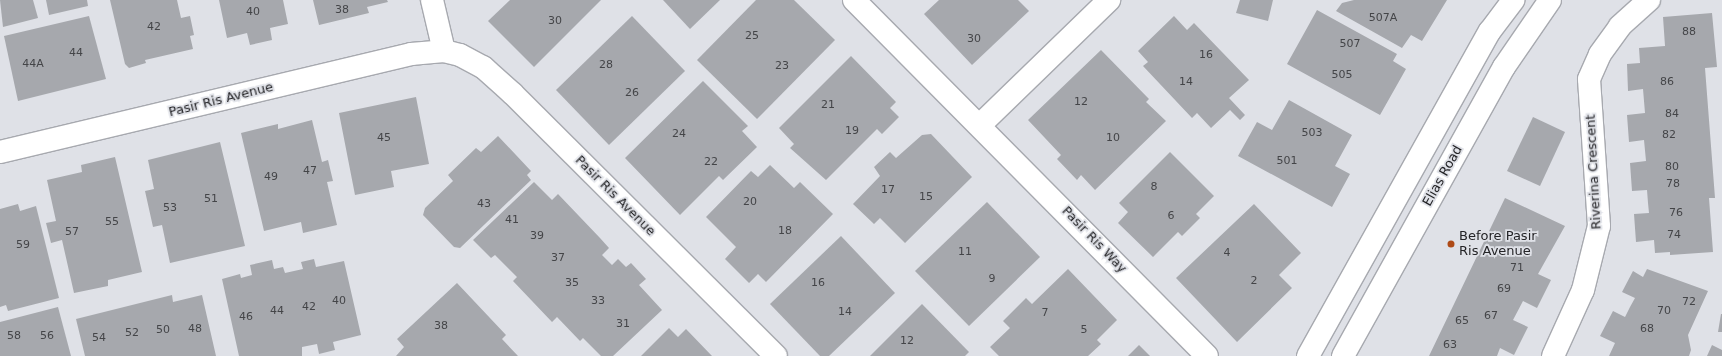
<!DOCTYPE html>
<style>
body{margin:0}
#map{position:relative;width:1722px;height:356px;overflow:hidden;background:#dfe1e7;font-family:"DejaVu Sans",sans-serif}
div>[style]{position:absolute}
.building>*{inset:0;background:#a6a8ad}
.roads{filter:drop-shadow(1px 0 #a7a9af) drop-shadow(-1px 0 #a7a9af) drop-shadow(0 1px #a7a9af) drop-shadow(0 -1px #a7a9af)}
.minor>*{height:22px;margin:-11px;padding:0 11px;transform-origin:11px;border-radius:11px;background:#fff}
.tertiary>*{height:22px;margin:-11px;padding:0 11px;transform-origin:11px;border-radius:11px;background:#fff}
.dots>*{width:11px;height:11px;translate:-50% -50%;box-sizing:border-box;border:2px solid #dfe1e7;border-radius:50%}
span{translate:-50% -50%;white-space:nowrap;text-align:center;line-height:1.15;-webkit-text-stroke:3.5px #dfe1e7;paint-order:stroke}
.number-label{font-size:11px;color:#444548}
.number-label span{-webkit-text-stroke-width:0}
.street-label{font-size:13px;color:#242427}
.poi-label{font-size:13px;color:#242427}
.left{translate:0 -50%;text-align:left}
</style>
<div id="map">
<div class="building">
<i style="clip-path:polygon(0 0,33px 0,38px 18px,3px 27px)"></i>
<i style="clip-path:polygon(46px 0,87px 0,88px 6px,49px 15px)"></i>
<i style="clip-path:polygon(110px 0,177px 0,181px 18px,190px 16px,194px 35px,190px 36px,193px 49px,145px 60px,146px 63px,129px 68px,125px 64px)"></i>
<i style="clip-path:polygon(219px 0,283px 0,288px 24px,270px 28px,272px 40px,250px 45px,247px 33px,227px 38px)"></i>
<i style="clip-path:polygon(313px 0,387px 0,388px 2px,367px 7px,369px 13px,319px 25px)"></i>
<i style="clip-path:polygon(510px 0,601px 0,534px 67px,488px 21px)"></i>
<i style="clip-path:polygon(663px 0,720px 0,690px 29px)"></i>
<i style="clip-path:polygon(756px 0,794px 0,835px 40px,757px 119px,697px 60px)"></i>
<i style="clip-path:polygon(939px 0,1018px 0,1029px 11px,972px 65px,924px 14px)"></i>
<i style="clip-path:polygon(1240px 0,1273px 0,1268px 21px,1236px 13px)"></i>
<i style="clip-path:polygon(1354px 0,1447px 0,1422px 41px,1411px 35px,1402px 48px,1336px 11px,1342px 3px)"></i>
<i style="clip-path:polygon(1317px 10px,1397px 54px,1393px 61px,1406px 69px,1380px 115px,1287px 64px)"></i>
<i style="clip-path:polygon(1712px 13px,1717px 67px,1705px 68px,1715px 198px,1709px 198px,1713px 252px,1670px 255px,1670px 252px,1655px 253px,1654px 240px,1636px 242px,1634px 214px,1649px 213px,1648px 203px,1647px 190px,1632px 191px,1630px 163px,1646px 161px,1644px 140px,1629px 142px,1627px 115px,1645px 113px,1643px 89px,1628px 91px,1627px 64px,1640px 63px,1639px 48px,1665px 46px,1663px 17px)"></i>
<i style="clip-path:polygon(89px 16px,106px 79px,18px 101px,4px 36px)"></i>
<i style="clip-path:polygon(632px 16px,685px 71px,609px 145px,556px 90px)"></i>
<i style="clip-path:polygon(1174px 16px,1187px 30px,1194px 23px,1249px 80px,1229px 98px,1245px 115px,1240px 120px,1230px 110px,1211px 128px,1197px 113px,1192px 118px,1143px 66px,1148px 62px,1138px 51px)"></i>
<i style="clip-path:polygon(1101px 50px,1149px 99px,1146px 102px,1166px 121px,1095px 190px,1081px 175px,1077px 180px,1057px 159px,1061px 155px,1028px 120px)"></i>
<i style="clip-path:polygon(851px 56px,896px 102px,890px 108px,899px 117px,882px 134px,877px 129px,826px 180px,790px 148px,794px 144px,779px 128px)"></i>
<i style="clip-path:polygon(703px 81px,748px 126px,742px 131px,757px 147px,723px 180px,719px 176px,680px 215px,625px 158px)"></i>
<i style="clip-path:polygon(416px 97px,429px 164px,391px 171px,394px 187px,355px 195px,339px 113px)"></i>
<i style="clip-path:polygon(1289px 100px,1352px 135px,1335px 166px,1350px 174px,1332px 207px,1238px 156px,1257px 122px,1272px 130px)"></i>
<i style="clip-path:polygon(1533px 117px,1565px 132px,1540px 186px,1507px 171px)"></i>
<i style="clip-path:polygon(312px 120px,322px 162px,328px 160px,333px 181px,327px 182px,337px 225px,303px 233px,301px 222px,264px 231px,241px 133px,278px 124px,278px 129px)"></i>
<i style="clip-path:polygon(931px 134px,972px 177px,905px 243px,880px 218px,874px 224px,853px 204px,880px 176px,874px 167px,890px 152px,896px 158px,922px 135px)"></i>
<i style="clip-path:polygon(498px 136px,531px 171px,527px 175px,531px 180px,460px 248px,454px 247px,423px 215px,425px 208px,453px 181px,448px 175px,476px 148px,481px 152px)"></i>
<i style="clip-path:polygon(220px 142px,245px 246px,170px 263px,162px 225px,153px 227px,145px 191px,154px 189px,148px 160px)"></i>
<i style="clip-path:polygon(1170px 152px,1214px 196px,1196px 214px,1200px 218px,1182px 236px,1178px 232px,1153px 257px,1118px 223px,1128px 212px,1119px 203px)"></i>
<i style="clip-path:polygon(115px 157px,142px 272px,108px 280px,108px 286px,74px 293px,62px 240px,51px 243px,46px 223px,56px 221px,47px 180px,82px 172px,81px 165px)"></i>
<i style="clip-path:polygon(770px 165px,794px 188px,800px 182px,833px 214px,766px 282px,758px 274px,749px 283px,725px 259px,736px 247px,706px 217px,751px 171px,758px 177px)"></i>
<i style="clip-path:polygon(534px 182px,552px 200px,558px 194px,600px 238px,609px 248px,602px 255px,612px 265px,618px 259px,626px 267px,631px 263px,646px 279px,639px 285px,662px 310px,613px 356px,601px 356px,583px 338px,580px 341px,557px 317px,552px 322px,513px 281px,517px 277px,495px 255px,491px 258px,473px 240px)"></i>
<i style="clip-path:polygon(1505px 198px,1565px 226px,1538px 274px,1551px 280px,1537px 308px,1523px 301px,1513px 320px,1528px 327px,1514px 355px,1500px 348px,1497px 356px,1429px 356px)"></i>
<i style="clip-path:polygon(987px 202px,1040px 257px,969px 326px,915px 271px)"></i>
<i style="clip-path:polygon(18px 204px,20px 211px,36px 206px,59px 298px,8px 311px,6px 305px,0 307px,0 209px)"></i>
<i style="clip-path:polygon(1254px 204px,1301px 253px,1279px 275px,1292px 288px,1237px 342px,1176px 278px)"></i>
<i style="clip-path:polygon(841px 236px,895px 293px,829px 356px,820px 356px,770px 304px)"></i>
<i style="clip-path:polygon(314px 259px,316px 267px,344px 261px,361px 335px,333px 342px,335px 350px,319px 354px,317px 344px,302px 347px,302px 356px,239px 356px,222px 279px,240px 274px,241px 278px,252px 275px,250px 265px,272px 260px,274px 269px,283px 267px,285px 273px,303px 269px,301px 262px)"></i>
<i style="clip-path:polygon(1068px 269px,1117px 320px,1097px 340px,1101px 344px,1088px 356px,999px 356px,990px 347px,1010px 328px,1003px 321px,1026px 298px,1032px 304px)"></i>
<i style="clip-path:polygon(1647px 269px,1708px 291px,1688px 335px,1691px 350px,1689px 356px,1609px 356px,1615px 343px,1600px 336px,1613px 311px,1625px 317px,1630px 307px,1635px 298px,1622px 292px,1633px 271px,1643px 277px)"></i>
<i style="clip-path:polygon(457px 283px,506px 335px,502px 339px,518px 356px,396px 356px,404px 347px,397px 339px)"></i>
<i style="clip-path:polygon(172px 295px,173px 302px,202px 295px,216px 356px,85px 356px,76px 319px)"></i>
<i style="clip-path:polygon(922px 304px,969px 352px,965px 356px,870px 356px)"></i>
<i style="clip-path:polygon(58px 307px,71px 356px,0 356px,0 322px)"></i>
<i style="clip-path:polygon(1721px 314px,1722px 314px,1722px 332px,1718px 332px)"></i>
<i style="clip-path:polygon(669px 328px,678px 337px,686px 329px,712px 356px,641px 356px)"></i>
<i style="clip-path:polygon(1139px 345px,1150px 356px,1128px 356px)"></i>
<i style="clip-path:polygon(1712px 345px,1722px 350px,1722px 356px,1707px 356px)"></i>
</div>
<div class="roads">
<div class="minor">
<i style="left:432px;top:0;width:52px;rotate:76.8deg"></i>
<i style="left:854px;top:0;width:501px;rotate:45.24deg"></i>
<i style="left:980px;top:125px;width:180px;rotate:-44.1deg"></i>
<i style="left:0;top:152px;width:423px;rotate:-13.4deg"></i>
<i style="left:411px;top:54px;width:33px;rotate:-5deg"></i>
<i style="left:444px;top:51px;width:16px;rotate:14deg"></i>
<i style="left:460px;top:55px;width:26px;rotate:28deg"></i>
<i style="left:483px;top:67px;width:40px;rotate:42deg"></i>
<i style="left:513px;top:94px;width:371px;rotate:44.9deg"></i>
<i style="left:1553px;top:356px;width:72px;rotate:-65.6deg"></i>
<i style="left:1583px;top:290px;width:66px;rotate:-76deg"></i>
<i style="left:1599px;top:226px;width:147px;rotate:-93.9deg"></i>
<i style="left:1589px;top:79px;width:27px;rotate:-66deg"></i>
<i style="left:1600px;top:54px;width:34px;rotate:-54deg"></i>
<i style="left:1620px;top:26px;width:39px;rotate:-42deg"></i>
</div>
<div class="tertiary">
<i style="left:1308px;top:356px;width:372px;rotate:-60.8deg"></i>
<i style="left:1490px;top:31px;width:39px;rotate:-53deg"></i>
<i style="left:1343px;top:356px;width:331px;rotate:-60.9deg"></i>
<i style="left:1504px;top:67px;width:81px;rotate:-55.5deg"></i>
</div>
</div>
<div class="dots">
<i style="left:1451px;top:244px;background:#ae4a17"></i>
</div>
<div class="number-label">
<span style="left:342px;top:10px">38</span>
<span style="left:253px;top:12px">40</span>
<span style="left:1383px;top:18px">507A</span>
<span style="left:555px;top:21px">30</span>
<span style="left:154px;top:27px">42</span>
<span style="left:1689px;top:32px">88</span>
<span style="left:752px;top:36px">25</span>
<span style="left:974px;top:39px">30</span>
<span style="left:1350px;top:44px">507</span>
<span style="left:76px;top:53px">44</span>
<span style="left:1206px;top:55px">16</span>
<span style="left:33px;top:64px">44A</span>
<span style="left:606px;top:65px">28</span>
<span style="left:782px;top:66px">23</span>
<span style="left:1342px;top:75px">505</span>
<span style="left:1186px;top:82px">14</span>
<span style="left:1667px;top:82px">86</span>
<span style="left:632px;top:93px">26</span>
<span style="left:1081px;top:102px">12</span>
<span style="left:828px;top:105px">21</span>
<span style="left:1672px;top:114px">84</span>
<span style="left:852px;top:131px">19</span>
<span style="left:1312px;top:133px">503</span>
<span style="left:679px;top:134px">24</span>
<span style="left:1669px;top:135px">82</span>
<span style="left:384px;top:138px">45</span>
<span style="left:1113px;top:138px">10</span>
<span style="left:1287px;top:161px">501</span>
<span style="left:711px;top:162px">22</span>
<span style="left:1672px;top:167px">80</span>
<span style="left:310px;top:171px">47</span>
<span style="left:271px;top:177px">49</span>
<span style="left:1673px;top:184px">78</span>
<span style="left:1154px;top:187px">8</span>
<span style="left:888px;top:190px">17</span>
<span style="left:926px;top:197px">15</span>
<span style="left:211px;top:199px">51</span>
<span style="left:750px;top:202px">20</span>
<span style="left:484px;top:204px">43</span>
<span style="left:170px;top:208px">53</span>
<span style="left:1676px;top:213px">76</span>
<span style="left:1171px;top:216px">6</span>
<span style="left:512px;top:220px">41</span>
<span style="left:112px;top:222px">55</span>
<span style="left:785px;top:231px">18</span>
<span style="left:72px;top:232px">57</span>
<span style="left:1674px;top:235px">74</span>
<span style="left:537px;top:236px">39</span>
<span style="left:23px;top:245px">59</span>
<span style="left:965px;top:252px">11</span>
<span style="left:1227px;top:253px">4</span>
<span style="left:558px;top:258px">37</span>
<span style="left:1517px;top:268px">71</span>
<span style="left:992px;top:279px">9</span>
<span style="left:1254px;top:281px">2</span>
<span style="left:572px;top:283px">35</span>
<span style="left:818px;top:283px">16</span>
<span style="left:1504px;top:289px">69</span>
<span style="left:339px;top:301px">40</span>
<span style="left:598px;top:301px">33</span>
<span style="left:1689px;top:302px">72</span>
<span style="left:309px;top:307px">42</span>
<span style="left:277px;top:311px">44</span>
<span style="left:1664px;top:311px">70</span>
<span style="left:845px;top:312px">14</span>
<span style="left:1045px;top:313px">7</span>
<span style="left:1491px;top:316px">67</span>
<span style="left:246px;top:317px">46</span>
<span style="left:1462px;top:321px">65</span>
<span style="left:623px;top:324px">31</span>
<span style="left:441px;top:326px">38</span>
<span style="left:195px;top:329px">48</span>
<span style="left:1647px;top:329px">68</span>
<span style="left:163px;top:330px">50</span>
<span style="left:1084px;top:330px">5</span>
<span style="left:132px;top:333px">52</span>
<span style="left:14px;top:336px">58</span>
<span style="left:47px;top:336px">56</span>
<span style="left:99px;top:338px">54</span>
<span style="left:907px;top:341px">12</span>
<span style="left:1450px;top:345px">63</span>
</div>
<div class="street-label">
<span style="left:221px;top:100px;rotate:-14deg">Pasir Ris Avenue</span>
<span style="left:1594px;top:172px;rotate:-93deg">Riverina Crescent</span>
<span style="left:1443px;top:176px;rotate:-61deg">Elias Road</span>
<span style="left:615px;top:196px;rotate:45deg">Pasir Ris Avenue</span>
<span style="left:1094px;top:240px;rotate:46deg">Pasir Ris Way</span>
</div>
<div class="poi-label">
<span class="left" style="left:1459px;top:244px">Before Pasir<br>Ris Avenue</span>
</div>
</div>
